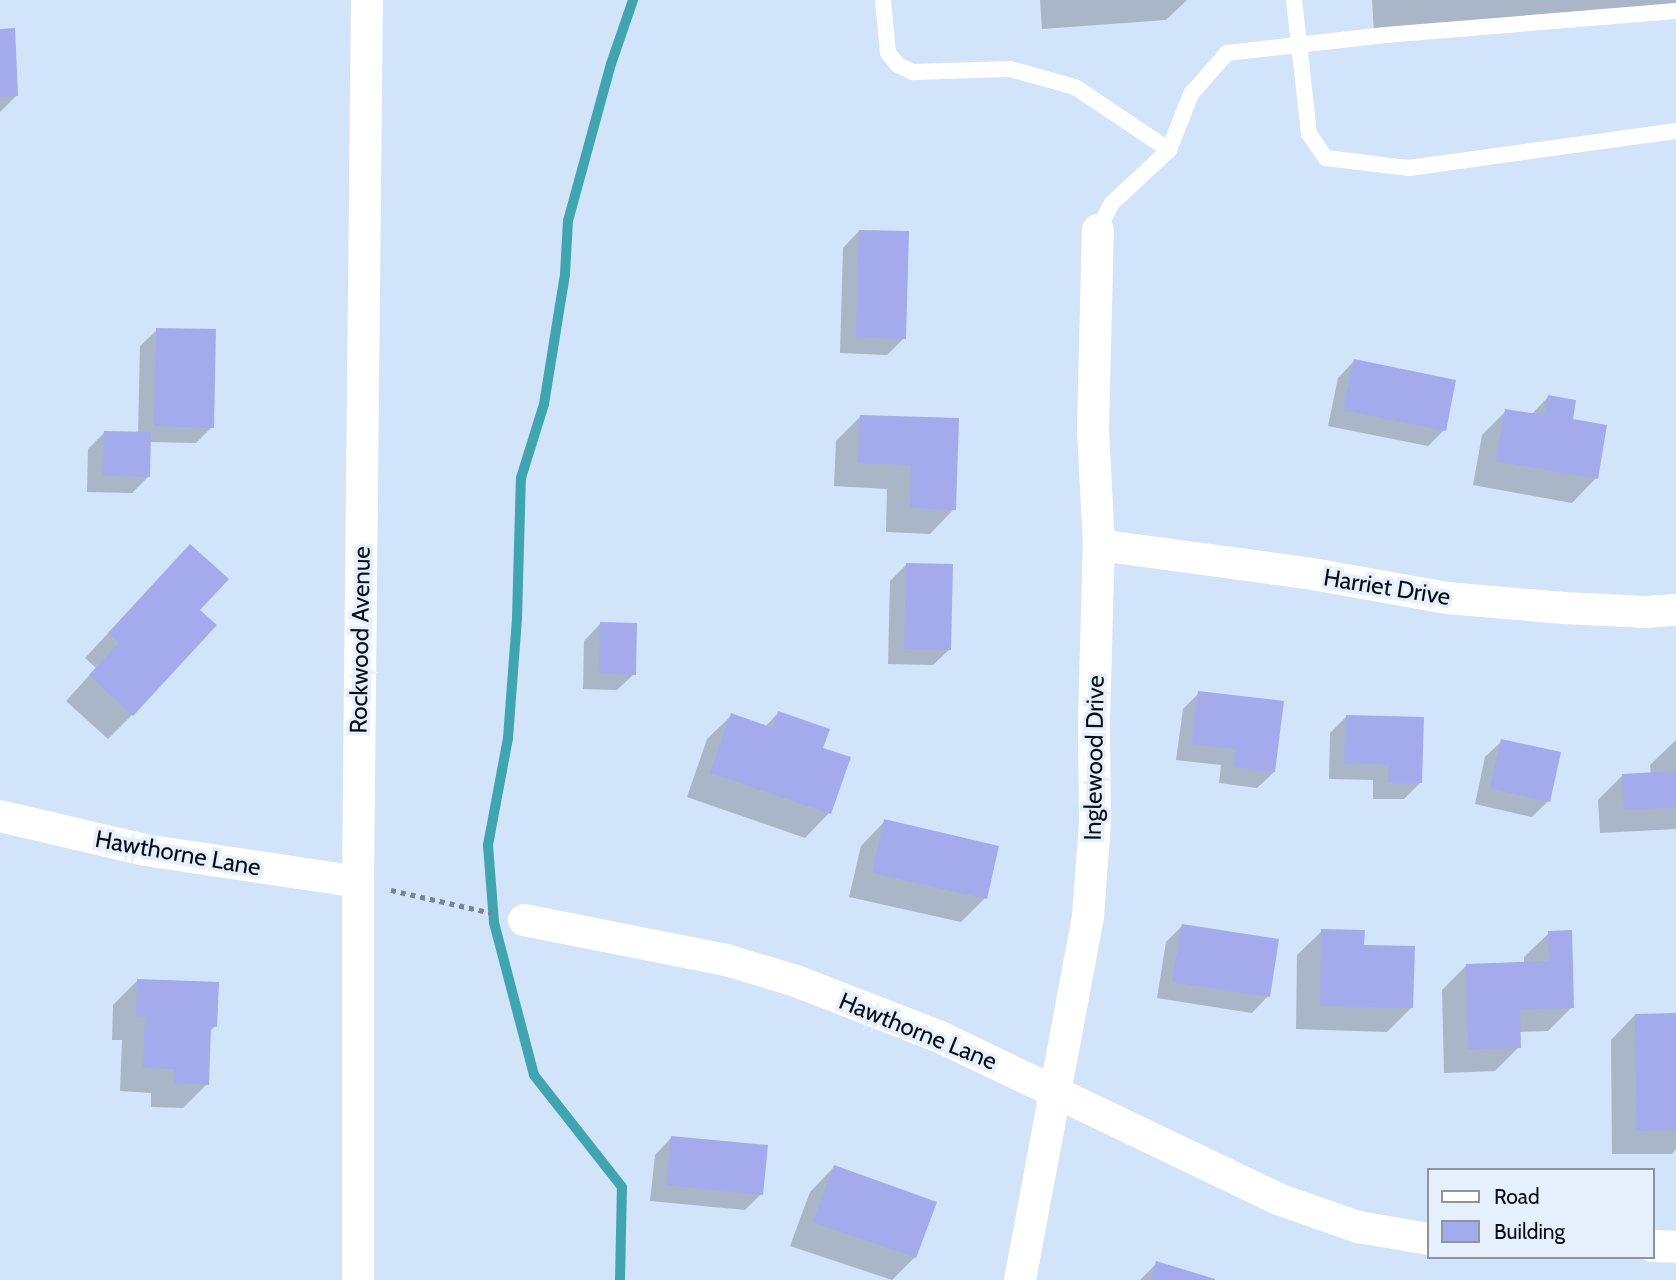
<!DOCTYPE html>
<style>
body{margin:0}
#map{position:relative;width:1676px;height:1280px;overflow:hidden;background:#d2e4f9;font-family:Cabin,sans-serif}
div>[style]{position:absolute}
.shadow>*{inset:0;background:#0003}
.stream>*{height:10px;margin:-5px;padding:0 5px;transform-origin:5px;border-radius:5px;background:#40a5ae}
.building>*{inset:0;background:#a3abec}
.path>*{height:4.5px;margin-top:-2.25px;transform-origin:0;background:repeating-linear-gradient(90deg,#788593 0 5px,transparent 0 10px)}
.service>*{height:16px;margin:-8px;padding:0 8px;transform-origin:8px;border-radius:8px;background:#fff}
.minor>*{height:32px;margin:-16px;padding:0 16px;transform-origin:16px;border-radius:16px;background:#fff}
span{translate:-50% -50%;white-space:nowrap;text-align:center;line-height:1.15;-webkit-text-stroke:7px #e6f0fd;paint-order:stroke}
.street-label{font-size:24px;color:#070d13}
.legend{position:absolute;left:1427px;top:1168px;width:228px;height:91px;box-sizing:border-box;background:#e6f0fd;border:2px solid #8d959f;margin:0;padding:9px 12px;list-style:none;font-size:21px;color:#070d13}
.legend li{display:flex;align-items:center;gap:14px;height:35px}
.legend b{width:35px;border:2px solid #8d959f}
</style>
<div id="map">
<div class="shadow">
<i style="clip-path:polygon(1040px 0,1187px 0,1166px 20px,1042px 29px)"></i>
<i style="clip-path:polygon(1372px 0,1676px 0,1676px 6px,1374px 32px)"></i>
<i style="clip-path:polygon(0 31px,17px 95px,0 112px)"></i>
<i style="clip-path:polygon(859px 231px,904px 338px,887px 355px,840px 353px,843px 248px)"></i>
<i style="clip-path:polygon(157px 330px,212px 427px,196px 443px,149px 442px,148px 477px,132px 493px,87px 492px,88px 449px,104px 433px,138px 434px,140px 346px)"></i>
<i style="clip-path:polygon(1354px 361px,1444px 430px,1428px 446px,1328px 426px,1338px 378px)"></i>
<i style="clip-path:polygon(1548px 397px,1571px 420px,1596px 478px,1572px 503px,1473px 485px,1482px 435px,1506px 411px,1531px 415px)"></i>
<i style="clip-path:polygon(860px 417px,958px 420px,954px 509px,930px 534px,886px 532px,887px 489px,834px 486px,836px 441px)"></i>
<i style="clip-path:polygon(906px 565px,950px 649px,933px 665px,888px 664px,890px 581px)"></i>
<i style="clip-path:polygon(166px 571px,198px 610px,132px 715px,108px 739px,66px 701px,96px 668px,85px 658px)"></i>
<i style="clip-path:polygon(600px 624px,634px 674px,617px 690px,583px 689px,584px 641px)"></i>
<i style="clip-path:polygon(1199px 693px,1274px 772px,1257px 788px,1219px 783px,1221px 765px,1176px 760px,1183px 709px)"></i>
<i style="clip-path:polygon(778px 713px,821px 749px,849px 758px,829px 813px,805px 838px,687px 797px,707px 739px,732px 715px,765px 727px)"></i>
<i style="clip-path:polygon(1346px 717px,1420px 783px,1404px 799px,1373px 799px,1373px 780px,1329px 779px,1330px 733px)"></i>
<i style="clip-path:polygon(1676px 740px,1676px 829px,1600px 833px,1598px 800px,1623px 775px,1651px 774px,1650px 765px)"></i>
<i style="clip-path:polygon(1502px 741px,1548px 801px,1532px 817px,1475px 804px,1485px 757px)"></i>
<i style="clip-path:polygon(885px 821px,985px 898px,961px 922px,849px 897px,861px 846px)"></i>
<i style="clip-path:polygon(1182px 926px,1268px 996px,1252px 1013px,1157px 998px,1166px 942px)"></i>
<i style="clip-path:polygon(1322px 931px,1363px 947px,1412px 1007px,1387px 1032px,1296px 1029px,1297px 955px)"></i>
<i style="clip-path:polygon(1549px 933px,1572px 1007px,1548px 1031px,1519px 1032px,1519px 1047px,1495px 1071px,1444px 1073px,1442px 990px,1466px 966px,1524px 963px,1524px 957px)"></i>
<i style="clip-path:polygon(137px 981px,215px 1026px,209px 1033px,207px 1084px,183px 1108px,151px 1107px,151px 1093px,120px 1091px,122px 1040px,112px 1040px,113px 1005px)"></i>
<i style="clip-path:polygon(1635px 1015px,1676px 1015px,1676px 1149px,1672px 1154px,1612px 1154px,1611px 1040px)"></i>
<i style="clip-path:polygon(671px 1138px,761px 1194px,745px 1210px,650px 1201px,655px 1155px)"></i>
<i style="clip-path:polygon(834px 1167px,915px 1257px,892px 1280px,790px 1246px,810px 1192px)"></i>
<i style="clip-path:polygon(1157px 1263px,1211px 1280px,1140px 1280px)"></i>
</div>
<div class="stream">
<i style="left:620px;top:1280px;width:93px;rotate:-88.8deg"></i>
<i style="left:622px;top:1187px;width:142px;rotate:-128.2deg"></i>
<i style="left:534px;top:1075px;width:158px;rotate:-104.7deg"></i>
<i style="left:494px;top:922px;width:77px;rotate:-94.5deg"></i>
<i style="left:488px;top:845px;width:109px;rotate:-79.4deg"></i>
<i style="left:508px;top:738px;width:120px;rotate:-85.7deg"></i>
<i style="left:517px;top:618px;width:140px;rotate:-88.4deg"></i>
<i style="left:521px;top:478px;width:77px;rotate:-72.7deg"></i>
<i style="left:544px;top:404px;width:132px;rotate:-80.8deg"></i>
<i style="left:565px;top:274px;width:53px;rotate:-86.8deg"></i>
<i style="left:568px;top:221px;width:163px;rotate:-74.7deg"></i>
<i style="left:611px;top:64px;width:68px;rotate:-71deg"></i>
</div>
<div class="building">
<i style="clip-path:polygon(15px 28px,18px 96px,0 97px,0 29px)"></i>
<i style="clip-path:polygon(859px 230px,909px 231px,906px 339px,856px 337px)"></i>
<i style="clip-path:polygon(156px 328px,216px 329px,214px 428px,154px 426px)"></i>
<i style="clip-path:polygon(1354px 359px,1456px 380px,1446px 431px,1343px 410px)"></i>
<i style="clip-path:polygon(1548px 395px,1576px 400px,1573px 419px,1607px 425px,1598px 479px,1496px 461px,1505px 409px,1544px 415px)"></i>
<i style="clip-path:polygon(860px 415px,959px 418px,956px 510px,910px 508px,911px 465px,858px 463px)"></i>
<i style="clip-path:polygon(104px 431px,151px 432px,150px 477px,103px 476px)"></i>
<i style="clip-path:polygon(190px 544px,229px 579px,200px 610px,217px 625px,133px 716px,89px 675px,119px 643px,108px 633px)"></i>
<i style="clip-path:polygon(906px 563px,953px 564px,951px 650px,904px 649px)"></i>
<i style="clip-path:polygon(600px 622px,637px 623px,636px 675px,599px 673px)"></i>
<i style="clip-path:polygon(1198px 691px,1284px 701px,1275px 772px,1234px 767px,1236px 749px,1192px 744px)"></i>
<i style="clip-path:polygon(778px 711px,830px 729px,823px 748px,851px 757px,831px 814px,710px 773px,731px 713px,773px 728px)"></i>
<i style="clip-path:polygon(1346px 715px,1424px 717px,1422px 783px,1388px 783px,1389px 765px,1344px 763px)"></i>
<i style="clip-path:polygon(1501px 739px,1561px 752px,1550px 802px,1490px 788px)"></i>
<i style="clip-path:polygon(1676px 771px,1676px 807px,1624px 810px,1622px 774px)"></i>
<i style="clip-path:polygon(884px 819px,999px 846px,987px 899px,872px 873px)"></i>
<i style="clip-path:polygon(1182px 924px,1279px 939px,1270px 997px,1172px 982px)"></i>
<i style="clip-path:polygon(1321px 929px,1365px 930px,1364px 945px,1415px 946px,1413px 1008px,1320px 1006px)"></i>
<i style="clip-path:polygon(1572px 930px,1574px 1008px,1520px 1009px,1521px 1048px,1468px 1049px,1466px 964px,1549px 961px,1548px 931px)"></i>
<i style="clip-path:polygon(137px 979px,219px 982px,217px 1027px,211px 1026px,209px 1085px,174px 1083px,175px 1069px,143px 1068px,145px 1017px,136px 1016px)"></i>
<i style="clip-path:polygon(1676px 1013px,1676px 1130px,1636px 1131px,1635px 1014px)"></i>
<i style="clip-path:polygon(671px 1136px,768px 1145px,763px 1195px,666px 1185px)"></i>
<i style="clip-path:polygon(834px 1165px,937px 1202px,916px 1258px,813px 1222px)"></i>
<i style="clip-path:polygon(1156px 1261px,1215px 1279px,1215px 1280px,1151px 1280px)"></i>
</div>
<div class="path">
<i style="left:391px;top:890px;width:104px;rotate:12.8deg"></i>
</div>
<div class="service">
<i style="left:883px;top:0;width:53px;rotate:84.6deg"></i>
<i style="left:888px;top:53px;width:16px;rotate:50deg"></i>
<i style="left:898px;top:65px;width:17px;rotate:25deg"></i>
<i style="left:913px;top:72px;width:97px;rotate:-1.8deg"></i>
<i style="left:1010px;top:69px;width:67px;rotate:15.5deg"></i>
<i style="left:1075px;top:87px;width:113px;rotate:33.8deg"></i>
<i style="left:1294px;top:0;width:135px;rotate:83.6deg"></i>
<i style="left:1309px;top:134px;width:29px;rotate:55deg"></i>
<i style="left:1326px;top:158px;width:84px;rotate:6.9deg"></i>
<i style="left:1409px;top:168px;width:270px;rotate:-7.9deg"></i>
<i style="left:1098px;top:230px;width:30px;rotate:-63deg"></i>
<i style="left:1112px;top:203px;width:78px;rotate:-42.9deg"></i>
<i style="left:1169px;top:150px;width:60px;rotate:-68.6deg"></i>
<i style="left:1191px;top:94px;width:55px;rotate:-48.7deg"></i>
<i style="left:1227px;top:53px;width:159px;rotate:-6.5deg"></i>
<i style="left:1385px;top:35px;width:292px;rotate:-4.7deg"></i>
</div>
<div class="minor">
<i style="left:1099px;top:545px;width:210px;rotate:7.7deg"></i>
<i style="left:1307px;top:573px;width:142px;rotate:10.1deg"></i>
<i style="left:1447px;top:598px;width:117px;rotate:4.9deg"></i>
<i style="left:1564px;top:608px;width:82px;rotate:2.8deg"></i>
<i style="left:1646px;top:612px;width:30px;rotate:-4deg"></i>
<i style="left:0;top:816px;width:149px;rotate:13.2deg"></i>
<i style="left:145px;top:850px;width:215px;rotate:8.5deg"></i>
<i style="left:524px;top:920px;width:206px;rotate:11.2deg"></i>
<i style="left:726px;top:960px;width:73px;rotate:16.7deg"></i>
<i style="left:796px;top:981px;width:152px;rotate:21.2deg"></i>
<i style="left:938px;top:1036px;width:380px;rotate:25.6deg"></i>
<i style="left:1281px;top:1200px;width:82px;rotate:19.3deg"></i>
<i style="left:1358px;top:1227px;width:72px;rotate:9.6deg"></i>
<i style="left:1653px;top:1246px;width:23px;rotate:2deg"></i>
<i style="left:358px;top:1280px;width:398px;rotate:-90deg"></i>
<i style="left:358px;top:882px;width:882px;rotate:-89.42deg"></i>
<i style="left:1020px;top:1280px;width:370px;rotate:-79.4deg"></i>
<i style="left:1088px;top:916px;width:94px;rotate:-85.7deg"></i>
<i style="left:1095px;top:822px;width:103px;rotate:-90.6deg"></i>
<i style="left:1094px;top:719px;width:174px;rotate:-88.4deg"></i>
<i style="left:1099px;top:545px;width:116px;rotate:-93deg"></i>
<i style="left:1093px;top:429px;width:199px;rotate:-88.6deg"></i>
</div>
<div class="street-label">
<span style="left:1387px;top:587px;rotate:9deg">Harriet Drive</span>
<span style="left:360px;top:640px;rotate:-89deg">Rockwood Avenue</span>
<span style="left:1094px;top:758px;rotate:-89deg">Inglewood Drive</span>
<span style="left:178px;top:853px;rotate:10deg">Hawthorne Lane</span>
<span style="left:918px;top:1031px;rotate:22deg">Hawthorne Lane</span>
</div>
<ul class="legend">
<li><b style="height:9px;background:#fff"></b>Road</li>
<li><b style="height:19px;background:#a3abec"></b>Building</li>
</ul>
</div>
